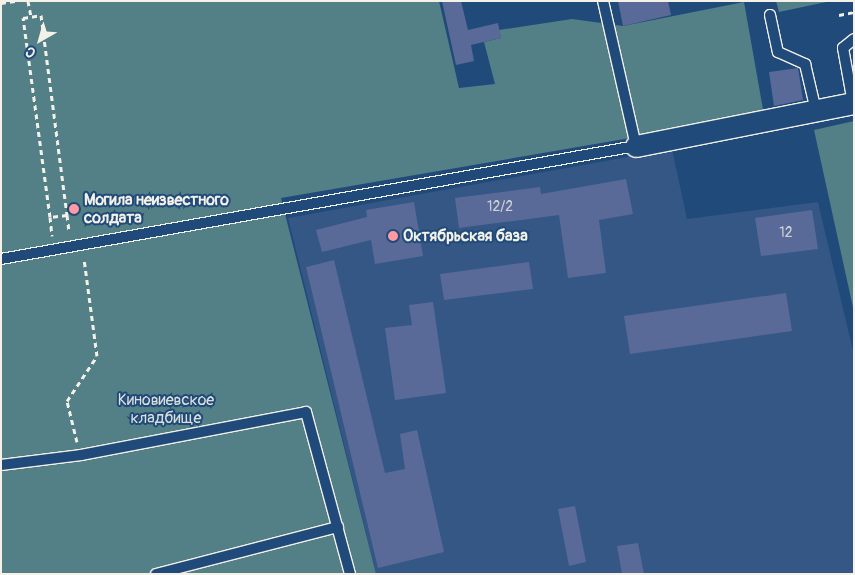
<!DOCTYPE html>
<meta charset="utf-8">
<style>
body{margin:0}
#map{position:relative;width:855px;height:575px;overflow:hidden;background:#1f4a7a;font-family:Pangolin,sans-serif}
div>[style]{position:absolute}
.built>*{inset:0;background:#345785}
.green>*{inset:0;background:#537f87}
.building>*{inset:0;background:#596a99}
.path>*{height:3px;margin-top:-1.5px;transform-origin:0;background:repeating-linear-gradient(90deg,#f4f1e8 0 5px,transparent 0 9px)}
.roads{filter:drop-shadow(1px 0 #f4f1e8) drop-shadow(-1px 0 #f4f1e8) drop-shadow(0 1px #f4f1e8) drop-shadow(0 -1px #f4f1e8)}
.lane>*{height:10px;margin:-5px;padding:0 5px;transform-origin:5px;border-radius:5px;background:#1f4a7a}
.street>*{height:21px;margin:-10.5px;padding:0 10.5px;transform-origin:10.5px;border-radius:10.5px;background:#1f4a7a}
.dots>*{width:14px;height:14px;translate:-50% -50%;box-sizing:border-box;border:2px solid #1f4a7a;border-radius:50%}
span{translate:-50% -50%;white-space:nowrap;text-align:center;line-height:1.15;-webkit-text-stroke:4px #1f4a7a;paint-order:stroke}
.number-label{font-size:14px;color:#cdcfd4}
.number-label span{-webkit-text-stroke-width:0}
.poi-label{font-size:16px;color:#f4f1e8;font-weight:700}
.left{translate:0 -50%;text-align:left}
.park-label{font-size:16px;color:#dce0d9}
.frame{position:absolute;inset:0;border:2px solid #f4f1e8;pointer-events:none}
.north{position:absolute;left:15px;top:15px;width:50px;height:50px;-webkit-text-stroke:4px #1f4a7a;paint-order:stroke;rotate:218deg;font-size:14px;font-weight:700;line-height:20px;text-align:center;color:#f4f1e8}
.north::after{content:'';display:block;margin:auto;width:18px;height:22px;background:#f4f1e8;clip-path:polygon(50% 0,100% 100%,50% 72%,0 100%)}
</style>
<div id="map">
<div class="built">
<i style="clip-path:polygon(672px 149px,687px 219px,818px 202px,854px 355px,854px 574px,376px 574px,288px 218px)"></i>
</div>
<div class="green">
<i style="clip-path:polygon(1px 1px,439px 1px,459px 88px,495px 84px,484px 42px,501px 38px,499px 30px,572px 19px,623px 26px,744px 2px,764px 115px,281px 198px,376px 574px,1px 574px)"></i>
<i style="clip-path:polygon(776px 1px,831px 1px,779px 12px)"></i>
<i style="clip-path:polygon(854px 121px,854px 312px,814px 130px)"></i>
</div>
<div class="building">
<i style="clip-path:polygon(442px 1px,461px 1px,468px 30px,498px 23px,501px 38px,471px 45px,474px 61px,456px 65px)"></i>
<i style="clip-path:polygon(618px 1px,668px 1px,671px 15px,623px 26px)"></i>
<i style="clip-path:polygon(798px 68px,803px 100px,774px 106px,769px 72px)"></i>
<i style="clip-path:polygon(626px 179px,633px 214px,599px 220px,606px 273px,568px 278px,559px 215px,459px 228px,455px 198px,540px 187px,541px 194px)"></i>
<i style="clip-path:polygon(414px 202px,423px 256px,375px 264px,371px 240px,322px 252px,316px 230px,367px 217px,366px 210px)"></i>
<i style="clip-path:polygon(812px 210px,818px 249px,761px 256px,755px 218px)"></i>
<i style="clip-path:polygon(334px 260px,385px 473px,405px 469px,400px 434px,417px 430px,444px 552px,378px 568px,306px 267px)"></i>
<i style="clip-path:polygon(529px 262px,533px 289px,444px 300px,440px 274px)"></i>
<i style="clip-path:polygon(786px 293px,792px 331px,630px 354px,624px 316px)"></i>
<i style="clip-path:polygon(433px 302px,446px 393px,395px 400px,385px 328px,412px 325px,409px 305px)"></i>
<i style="clip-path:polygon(575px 506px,586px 562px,569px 566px,558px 509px)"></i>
<i style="clip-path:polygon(638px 543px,644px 574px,622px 574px,617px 546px)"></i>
</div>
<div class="path">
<i style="left:28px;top:1px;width:16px;rotate:79deg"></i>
<i style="left:1px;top:3px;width:14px;rotate:-8deg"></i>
<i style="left:41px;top:15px;width:202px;rotate:82.6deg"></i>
<i style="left:67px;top:215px;width:17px;rotate:173deg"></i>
<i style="left:50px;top:217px;width:201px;rotate:-97.7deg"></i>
<i style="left:23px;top:18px;width:18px;rotate:-9deg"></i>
<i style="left:839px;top:15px;width:15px;rotate:-11deg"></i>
<i style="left:67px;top:215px;width:16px;rotate:83deg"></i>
<i style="left:50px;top:217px;width:19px;rotate:84deg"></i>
<i style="left:77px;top:442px;width:42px;rotate:-103.7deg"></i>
<i style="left:67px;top:401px;width:54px;rotate:-56.3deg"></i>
<i style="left:97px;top:356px;width:98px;rotate:-97.6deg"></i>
</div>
<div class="roads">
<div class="lane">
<i style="left:770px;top:15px;width:38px;rotate:78deg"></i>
<i style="left:778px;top:52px;width:30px;rotate:24deg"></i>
<i style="left:805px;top:64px;width:48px;rotate:76.8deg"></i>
<i style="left:853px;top:103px;width:56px;rotate:-100.3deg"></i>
<i style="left:843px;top:48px;width:14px;rotate:-39deg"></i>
<i style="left:1px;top:259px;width:645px;rotate:-10.09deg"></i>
<i style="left:636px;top:146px;width:149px;rotate:-102.8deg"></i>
<i style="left:1px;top:465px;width:81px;rotate:-7.1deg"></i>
<i style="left:81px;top:455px;width:229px;rotate:-10.8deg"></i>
<i style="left:306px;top:412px;width:168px;rotate:74.8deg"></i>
<i style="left:156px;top:574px;width:188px;rotate:-14.5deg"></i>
</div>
<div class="street">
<i style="left:636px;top:146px;width:222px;rotate:-11.2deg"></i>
</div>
</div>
<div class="dots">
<i style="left:74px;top:209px;background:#ff9aa2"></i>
<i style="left:393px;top:236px;background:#ff9aa2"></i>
</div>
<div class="number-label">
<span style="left:500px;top:207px">12/2</span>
<span style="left:786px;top:233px">12</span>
</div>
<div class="poi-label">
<span class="left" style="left:84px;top:209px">Могила неизвестного<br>солдата</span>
<span class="left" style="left:403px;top:236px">Октябрьская база</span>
</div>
<div class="park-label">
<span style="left:166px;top:409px">Киновиевское<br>кладбище</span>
</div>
<div class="frame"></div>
<div class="north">С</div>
</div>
